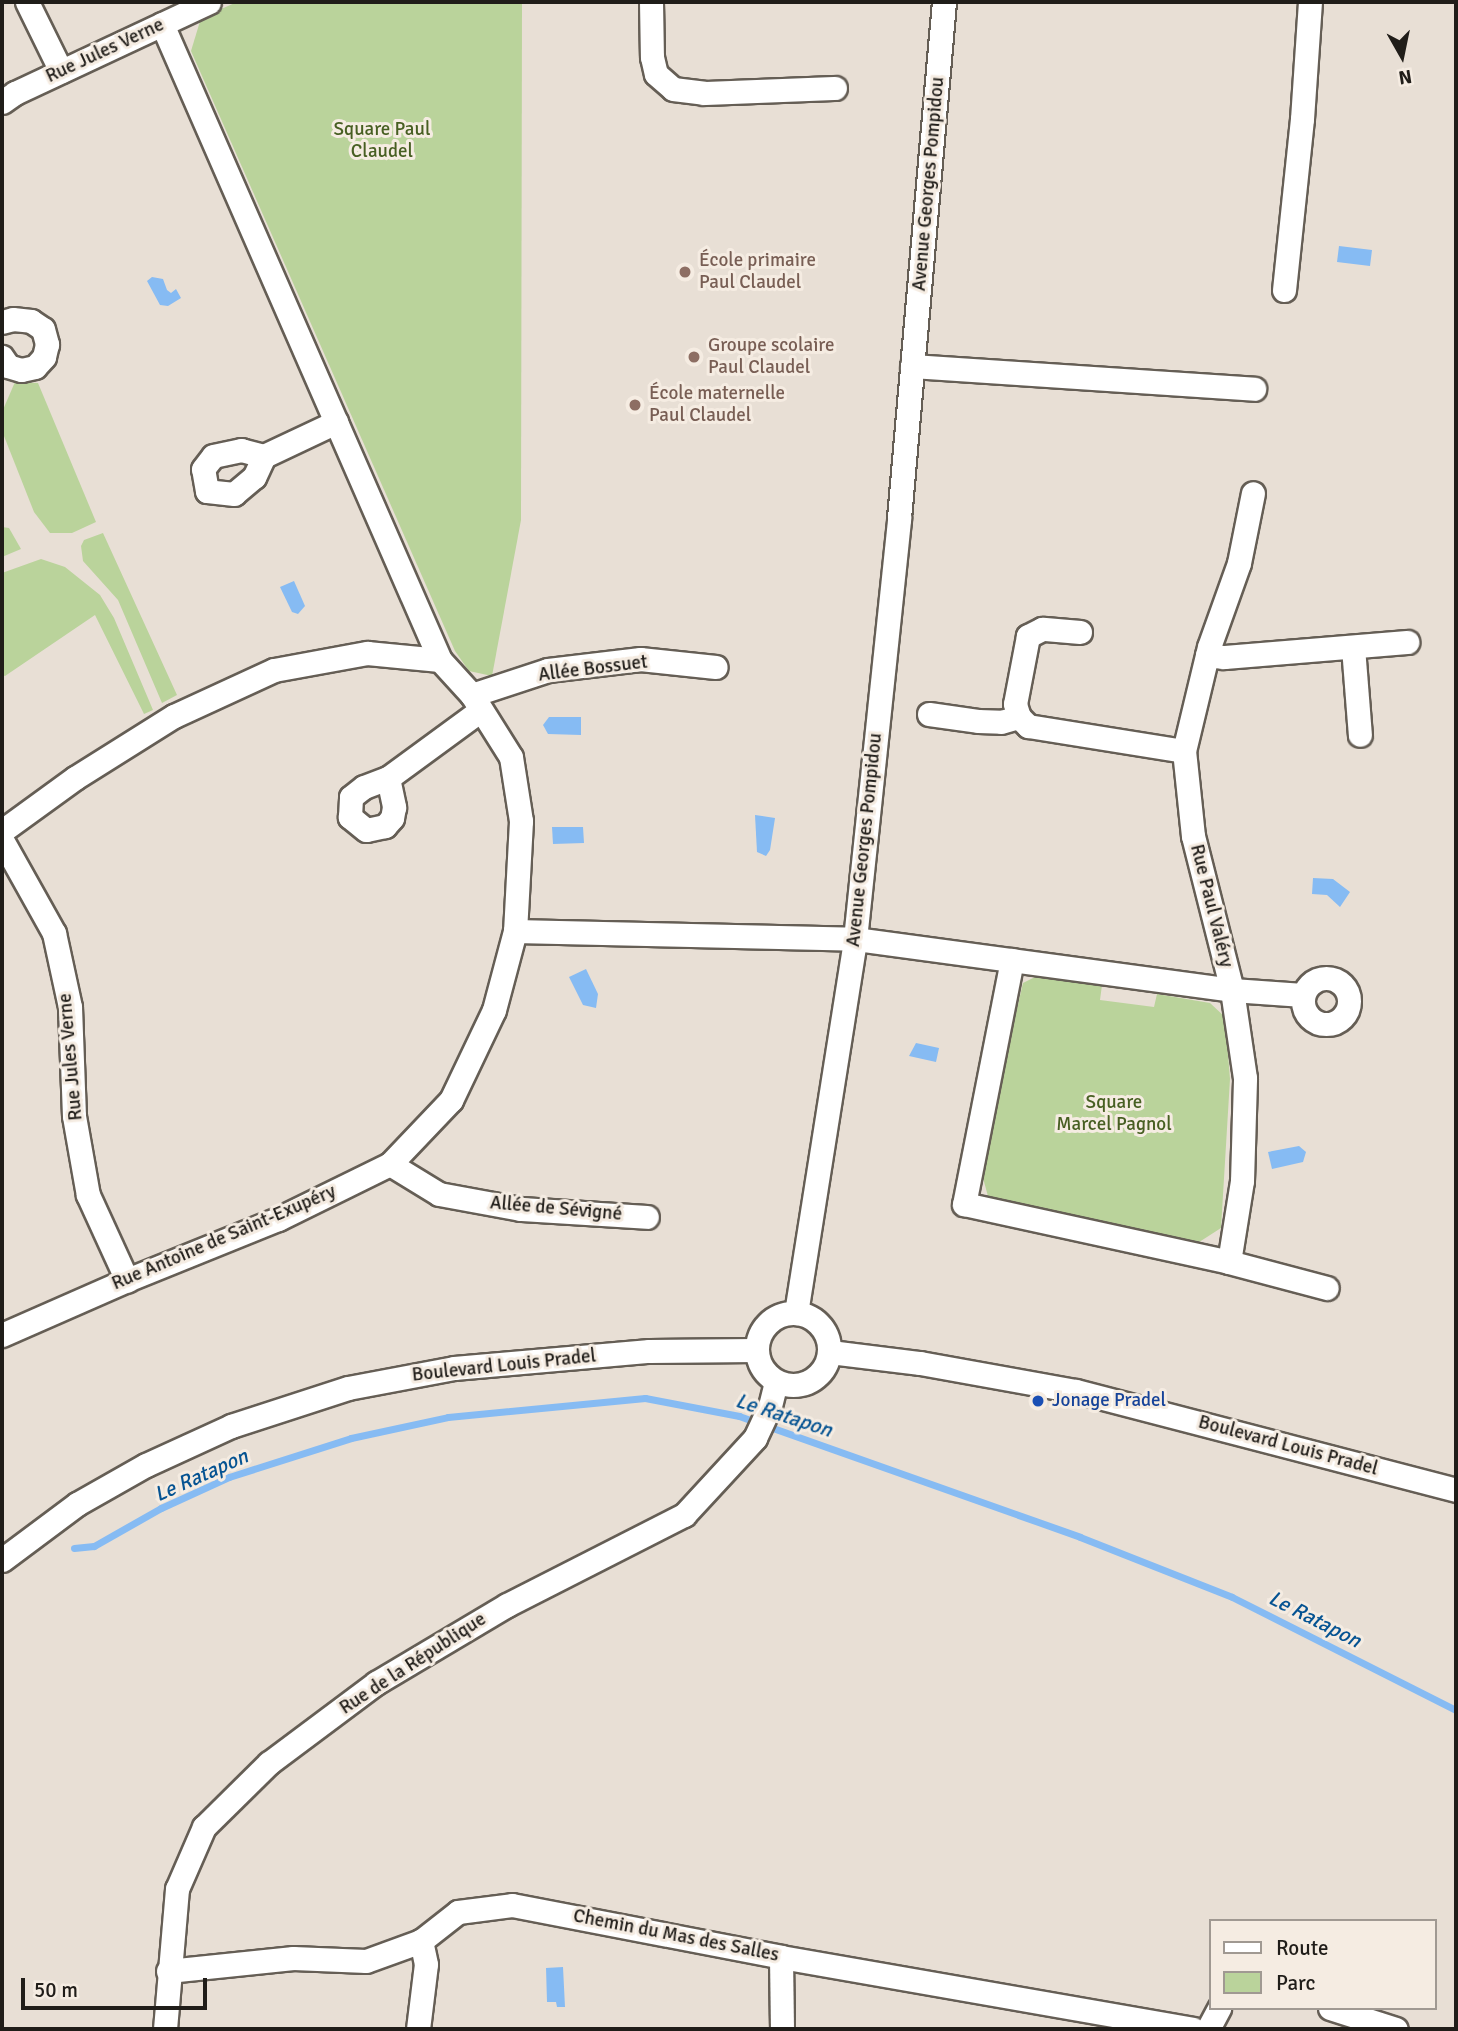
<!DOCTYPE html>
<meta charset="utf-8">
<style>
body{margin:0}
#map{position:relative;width:1458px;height:2031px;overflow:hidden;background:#e8dfd5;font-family:Signika,sans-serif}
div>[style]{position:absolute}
.green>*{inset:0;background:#bad39b}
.water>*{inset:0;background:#86bbf3}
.stream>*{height:7px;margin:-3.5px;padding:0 3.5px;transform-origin:3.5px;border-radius:3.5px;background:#86bbf3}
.roads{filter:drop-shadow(2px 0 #655e55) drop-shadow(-2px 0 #655e55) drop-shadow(0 2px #655e55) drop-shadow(0 -2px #655e55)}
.minor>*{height:23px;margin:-11.5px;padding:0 11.5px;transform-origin:11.5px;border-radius:11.5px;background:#fff}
.minor>.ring{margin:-11.5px;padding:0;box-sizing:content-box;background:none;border:23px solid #fff;border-radius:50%}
.dots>*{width:19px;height:19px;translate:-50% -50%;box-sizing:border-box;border:4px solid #f5ece2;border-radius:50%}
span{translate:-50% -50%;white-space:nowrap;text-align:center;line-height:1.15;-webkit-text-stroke:6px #f5ece2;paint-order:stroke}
.street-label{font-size:19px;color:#201d19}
.park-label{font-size:19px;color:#475f22}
.education-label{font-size:19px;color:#785e54}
.left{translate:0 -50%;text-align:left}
.transit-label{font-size:19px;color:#164399}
.water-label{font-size:21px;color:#055392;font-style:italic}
.frame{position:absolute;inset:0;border:4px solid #201d19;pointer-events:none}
.legend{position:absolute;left:1209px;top:1919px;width:228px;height:91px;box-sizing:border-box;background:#f5ece2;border:2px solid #a09992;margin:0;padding:9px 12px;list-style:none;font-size:21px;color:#201d19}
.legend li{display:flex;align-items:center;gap:14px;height:35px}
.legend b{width:35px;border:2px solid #a09992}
.north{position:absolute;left:1367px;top:21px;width:70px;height:70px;-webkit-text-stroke:5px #f5ece2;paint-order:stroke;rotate:171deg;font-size:19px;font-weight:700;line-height:28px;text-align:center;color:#201d19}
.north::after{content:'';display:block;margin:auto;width:24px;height:32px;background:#201d19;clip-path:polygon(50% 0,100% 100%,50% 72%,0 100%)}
.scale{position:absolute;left:21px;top:1978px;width:186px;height:32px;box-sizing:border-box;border:4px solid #201d19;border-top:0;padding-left:9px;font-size:21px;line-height:24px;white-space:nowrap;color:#201d19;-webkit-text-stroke:5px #f5ece2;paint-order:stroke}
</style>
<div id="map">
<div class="green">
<i style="clip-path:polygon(237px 2px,522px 2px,521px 520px,492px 676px,469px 671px,455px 651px,191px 51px,201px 18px)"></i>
<i style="clip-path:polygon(15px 382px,38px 383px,96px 522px,72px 533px,50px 533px,34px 512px,2px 431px,2px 412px)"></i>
<i style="clip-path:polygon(2px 527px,9px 528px,21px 549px,2px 557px)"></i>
<i style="clip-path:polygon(103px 533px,177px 695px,162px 703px,118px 600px,83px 561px,81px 546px,84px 540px)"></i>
<i style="clip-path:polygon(41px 559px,65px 567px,100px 595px,114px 618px,153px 710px,144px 714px,95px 615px,5px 676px,2px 675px,2px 573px)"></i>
<i style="clip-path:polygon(1039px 975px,1102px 985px,1100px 1000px,1154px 1007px,1157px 994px,1210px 1003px,1225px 1017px,1230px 1079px,1221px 1228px,1193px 1246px,989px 1200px,980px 1167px,1023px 983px)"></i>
</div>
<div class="water">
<i style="clip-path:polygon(1339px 246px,1372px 250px,1370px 266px,1337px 262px)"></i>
<i style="clip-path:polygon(152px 277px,163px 279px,167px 290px,171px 293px,176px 289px,181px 298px,168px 306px,160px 305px,147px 281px)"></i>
<i style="clip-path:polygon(294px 581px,305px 606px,298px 614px,292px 612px,280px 587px)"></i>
<i style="clip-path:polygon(549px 717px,581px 717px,581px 735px,548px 734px,543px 725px)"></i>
<i style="clip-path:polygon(755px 815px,775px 818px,770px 850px,766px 856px,757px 852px)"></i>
<i style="clip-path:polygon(552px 827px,583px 827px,584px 843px,553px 844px)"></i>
<i style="clip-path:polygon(1313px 878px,1333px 879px,1350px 892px,1340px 907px,1327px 895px,1312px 894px)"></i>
<i style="clip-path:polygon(586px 969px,598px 994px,596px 1008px,583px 1005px,569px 977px)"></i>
<i style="clip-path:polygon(916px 1043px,939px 1048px,936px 1062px,909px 1056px)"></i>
<i style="clip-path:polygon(1299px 1146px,1306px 1152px,1303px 1162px,1272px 1169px,1268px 1152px)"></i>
<i style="clip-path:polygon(563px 1967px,565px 2007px,557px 2007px,556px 2002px,547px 2002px,546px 1968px)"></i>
</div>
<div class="stream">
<i style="left:74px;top:1548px;width:20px;rotate:-6deg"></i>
<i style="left:94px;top:1546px;width:77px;rotate:-29.6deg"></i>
<i style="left:161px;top:1508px;width:75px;rotate:-24.5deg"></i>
<i style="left:229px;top:1477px;width:128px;rotate:-17.7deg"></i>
<i style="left:351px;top:1438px;width:99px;rotate:-12.2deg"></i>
<i style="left:448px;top:1417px;width:198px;rotate:-5.5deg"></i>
<i style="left:645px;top:1398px;width:96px;rotate:10.8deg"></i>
<i style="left:739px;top:1416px;width:362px;rotate:19.5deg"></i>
<i style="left:1080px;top:1537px;width:163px;rotate:21.5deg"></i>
<i style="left:1232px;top:1597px;width:251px;rotate:26.8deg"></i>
</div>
<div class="roads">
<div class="minor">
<i style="left:27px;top:2px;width:77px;rotate:63.8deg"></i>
<i style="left:651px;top:2px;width:55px;rotate:89deg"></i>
<i style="left:652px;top:57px;width:17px;rotate:77deg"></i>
<i style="left:656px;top:74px;width:23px;rotate:41deg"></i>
<i style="left:673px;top:89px;width:31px;rotate:7deg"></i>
<i style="left:704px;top:93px;width:131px;rotate:-2.2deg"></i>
<i style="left:162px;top:24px;width:694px;rotate:66.39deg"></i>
<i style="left:2px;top:102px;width:16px;rotate:-35deg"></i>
<i style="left:15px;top:93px;width:214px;rotate:-25.1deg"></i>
<i style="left:1284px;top:290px;width:172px;rotate:-84deg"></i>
<i style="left:1302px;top:119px;width:117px;rotate:-86.1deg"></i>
<i style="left:2px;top:322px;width:11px;rotate:-15deg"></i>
<i style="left:13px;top:319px;width:18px;rotate:6deg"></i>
<i style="left:31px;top:321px;width:14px;rotate:34deg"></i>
<i style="left:43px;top:329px;width:16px;rotate:75deg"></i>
<i style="left:47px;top:344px;width:13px;rotate:103deg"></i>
<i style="left:44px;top:357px;width:13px;rotate:132deg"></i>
<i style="left:35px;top:367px;width:14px;rotate:168deg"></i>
<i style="left:21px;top:370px;width:14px;rotate:-163deg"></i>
<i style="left:8px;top:366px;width:11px;rotate:-124deg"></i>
<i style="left:912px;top:366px;width:343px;rotate:3.8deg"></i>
<i style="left:264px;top:456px;width:23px;rotate:115deg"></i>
<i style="left:254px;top:477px;width:26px;rotate:140deg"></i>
<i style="left:234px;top:494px;width:27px;rotate:-174deg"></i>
<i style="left:207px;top:491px;width:22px;rotate:-100deg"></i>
<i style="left:203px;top:469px;width:16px;rotate:-52deg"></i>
<i style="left:213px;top:456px;width:29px;rotate:-12deg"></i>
<i style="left:241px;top:450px;width:24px;rotate:15deg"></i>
<i style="left:264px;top:456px;width:80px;rotate:-25.3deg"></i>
<i style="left:1080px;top:632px;width:38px;rotate:-175deg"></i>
<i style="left:1042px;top:629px;width:16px;rotate:153deg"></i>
<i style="left:1028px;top:636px;width:69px;rotate:100.8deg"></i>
<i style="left:1015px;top:704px;width:14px;rotate:73deg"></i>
<i style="left:1019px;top:717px;width:13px;rotate:45deg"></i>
<i style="left:1028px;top:726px;width:158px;rotate:9.1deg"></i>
<i style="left:1353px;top:647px;width:88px;rotate:85.5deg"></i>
<i style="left:1207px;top:655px;width:17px;rotate:7deg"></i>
<i style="left:1224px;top:657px;width:184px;rotate:-4.7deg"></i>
<i style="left:472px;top:695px;width:80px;rotate:-18.2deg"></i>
<i style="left:548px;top:670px;width:93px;rotate:-6.8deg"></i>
<i style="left:640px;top:659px;width:76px;rotate:6deg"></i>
<i style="left:929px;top:714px;width:49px;rotate:8.1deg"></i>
<i style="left:978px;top:721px;width:23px;rotate:2deg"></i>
<i style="left:1001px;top:722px;width:19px;rotate:-16deg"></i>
<i style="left:388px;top:778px;width:30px;rotate:78deg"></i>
<i style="left:394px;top:807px;width:11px;rotate:100deg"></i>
<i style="left:392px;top:818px;width:11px;rotate:131deg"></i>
<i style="left:385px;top:826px;width:19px;rotate:168deg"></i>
<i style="left:366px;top:830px;width:21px;rotate:-141deg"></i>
<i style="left:350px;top:817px;width:20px;rotate:-87deg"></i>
<i style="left:351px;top:797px;width:16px;rotate:-38deg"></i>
<i style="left:364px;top:787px;width:26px;rotate:-21deg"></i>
<i style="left:388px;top:778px;width:115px;rotate:-36.2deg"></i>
<i style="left:2px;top:831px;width:90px;rotate:-36deg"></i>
<i style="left:75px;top:778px;width:117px;rotate:-32.1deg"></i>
<i style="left:174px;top:716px;width:110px;rotate:-24.7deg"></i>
<i style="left:274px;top:670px;width:95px;rotate:-10.4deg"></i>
<i style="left:367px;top:653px;width:73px;rotate:5.5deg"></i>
<i style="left:440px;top:660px;width:47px;rotate:47.6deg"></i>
<i style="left:472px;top:695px;width:73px;rotate:57.8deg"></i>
<i style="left:511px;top:757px;width:65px;rotate:81.1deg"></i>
<i style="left:521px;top:821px;width:110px;rotate:93.1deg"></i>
<i style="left:515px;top:931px;width:82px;rotate:104.9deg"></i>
<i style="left:494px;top:1010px;width:100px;rotate:115.5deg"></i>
<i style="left:451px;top:1100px;width:88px;rotate:133.6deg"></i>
<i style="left:390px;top:1164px;width:125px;rotate:153.8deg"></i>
<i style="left:278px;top:1219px;width:163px;rotate:158deg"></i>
<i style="left:127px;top:1280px;width:137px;rotate:156.3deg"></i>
<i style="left:2px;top:840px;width:107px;rotate:60.8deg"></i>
<i style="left:54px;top:933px;width:76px;rotate:77.8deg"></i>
<i style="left:70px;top:1007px;width:109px;rotate:87.9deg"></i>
<i style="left:74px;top:1116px;width:80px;rotate:80deg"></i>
<i style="left:88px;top:1195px;width:94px;rotate:65.4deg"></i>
<i style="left:515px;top:931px;width:340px;rotate:1.3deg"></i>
<i style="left:855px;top:939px;width:380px;rotate:7.7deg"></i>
<i style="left:1232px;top:990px;width:159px;rotate:-104.2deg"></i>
<i style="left:1193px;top:836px;width:85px;rotate:-96deg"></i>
<i style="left:1184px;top:751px;width:107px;rotate:-76.5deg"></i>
<i style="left:1209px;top:647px;width:89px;rotate:-70.3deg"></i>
<i style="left:1239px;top:563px;width:71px;rotate:-78.7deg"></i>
<i style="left:1012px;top:960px;width:249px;rotate:101.1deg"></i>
<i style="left:964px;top:1204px;width:271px;rotate:12.3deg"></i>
<i style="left:1229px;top:1262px;width:82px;rotate:-80.9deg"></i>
<i style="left:1242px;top:1181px;width:103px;rotate:-88.3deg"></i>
<i style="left:1245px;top:1078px;width:89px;rotate:-98.4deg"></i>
<i style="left:1232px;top:990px;width:71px;rotate:4deg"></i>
<i class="ring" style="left:1303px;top:978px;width:23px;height:23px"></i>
<i style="left:390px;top:1164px;width:57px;rotate:31.5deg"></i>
<i style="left:439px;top:1194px;width:83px;rotate:10.4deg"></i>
<i style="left:521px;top:1209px;width:126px;rotate:3.6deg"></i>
<i style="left:1229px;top:1262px;width:101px;rotate:14.9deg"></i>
<i class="ring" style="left:757px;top:1313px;width:49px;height:49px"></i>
<i style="left:796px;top:1313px;width:379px;rotate:-81deg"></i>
<i style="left:855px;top:939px;width:423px;rotate:-84deg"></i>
<i style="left:899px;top:518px;width:518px;rotate:-85.02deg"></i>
<i style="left:830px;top:1352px;width:91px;rotate:7deg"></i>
<i style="left:920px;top:1363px;width:158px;rotate:10.2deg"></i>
<i style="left:1076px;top:1391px;width:393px;rotate:14.6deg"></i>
<i style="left:2px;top:1560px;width:94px;rotate:-36.7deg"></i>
<i style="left:77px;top:1504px;width:79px;rotate:-29.5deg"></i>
<i style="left:146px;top:1465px;width:94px;rotate:-24.6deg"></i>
<i style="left:231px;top:1426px;width:123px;rotate:-18deg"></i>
<i style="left:348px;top:1388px;width:108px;rotate:-10.7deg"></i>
<i style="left:454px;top:1368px;width:196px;rotate:-5deg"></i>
<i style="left:649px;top:1351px;width:107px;rotate:-0.5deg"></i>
<i style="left:781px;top:1957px;width:72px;rotate:89.2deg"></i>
<i style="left:168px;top:1971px;width:126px;rotate:-5.9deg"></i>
<i style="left:293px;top:1958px;width:73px;rotate:2.4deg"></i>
<i style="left:366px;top:1961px;width:59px;rotate:-20deg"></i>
<i style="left:421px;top:1941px;width:47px;rotate:-38.1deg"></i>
<i style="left:458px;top:1912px;width:54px;rotate:-7.4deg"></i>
<i style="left:512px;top:1905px;width:274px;rotate:10.9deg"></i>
<i style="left:781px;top:1957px;width:418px;rotate:9.9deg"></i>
<i style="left:1330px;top:2008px;width:69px;rotate:17.7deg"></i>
<i style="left:165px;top:2029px;width:141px;rotate:-85.1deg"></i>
<i style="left:177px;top:1889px;width:68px;rotate:-66.5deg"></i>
<i style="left:204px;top:1827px;width:91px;rotate:-44.6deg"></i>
<i style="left:269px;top:1763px;width:134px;rotate:-36.8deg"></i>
<i style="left:376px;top:1683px;width:152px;rotate:-30.8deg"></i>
<i style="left:507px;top:1605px;width:199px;rotate:-27deg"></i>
<i style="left:684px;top:1515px;width:105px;rotate:-47.3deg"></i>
<i style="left:755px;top:1438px;width:35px;rotate:-65deg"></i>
<i style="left:770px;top:1406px;width:25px;rotate:-76deg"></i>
<i style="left:418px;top:2029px;width:65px;rotate:-83deg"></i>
<i style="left:426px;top:1964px;width:24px;rotate:-102deg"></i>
<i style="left:1208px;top:2029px;width:24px;rotate:-62deg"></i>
</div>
</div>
<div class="dots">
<i style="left:685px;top:272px;background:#8d6e63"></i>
<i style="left:694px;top:357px;background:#8d6e63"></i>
<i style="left:635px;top:405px;background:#8d6e63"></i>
<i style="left:1038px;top:1401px;background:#1a4fb4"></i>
</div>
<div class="street-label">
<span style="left:105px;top:51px;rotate:-25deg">Rue Jules Verne</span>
<span style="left:929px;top:184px;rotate:-85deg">Avenue Georges Pompidou</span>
<span style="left:593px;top:669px;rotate:-7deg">Allée Bossuet</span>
<span style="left:865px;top:840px;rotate:-84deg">Avenue Georges Pompidou</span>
<span style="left:1211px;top:906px;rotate:76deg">Rue Paul Valéry</span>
<span style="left:71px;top:1057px;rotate:-95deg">Rue Jules Verne</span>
<span style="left:556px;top:1209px;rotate:5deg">Allée de Sévigné</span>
<span style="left:224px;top:1238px;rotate:-23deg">Rue Antoine de Saint-Exupéry</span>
<span style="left:504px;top:1366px;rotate:-6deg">Boulevard Louis Pradel</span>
<span style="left:1288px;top:1446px;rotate:15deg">Boulevard Louis Pradel</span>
<span style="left:413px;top:1664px;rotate:-33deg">Rue de la République</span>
<span style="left:676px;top:1936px;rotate:11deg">Chemin du Mas des Salles</span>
</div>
<div class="park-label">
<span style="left:382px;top:141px">Square Paul<br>Claudel</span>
<span style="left:1114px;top:1114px">Square<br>Marcel Pagnol</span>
</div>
<div class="education-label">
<span class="left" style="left:699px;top:272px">École primaire<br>Paul Claudel</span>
<span class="left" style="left:708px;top:357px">Groupe scolaire<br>Paul Claudel</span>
<span class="left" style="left:649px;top:405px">École maternelle<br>Paul Claudel</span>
</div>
<div class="transit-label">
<span class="left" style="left:1052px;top:1401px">Jonage Pradel</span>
</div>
<div class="water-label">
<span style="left:784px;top:1415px;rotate:18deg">Le Ratapon</span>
<span style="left:201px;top:1475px;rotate:-24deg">Le Ratapon</span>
<span style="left:1315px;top:1619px;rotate:27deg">Le Ratapon</span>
</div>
<div class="frame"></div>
<ul class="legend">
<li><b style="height:9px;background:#fff"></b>Route</li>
<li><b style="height:19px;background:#bad39b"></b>Parc</li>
</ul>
<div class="north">N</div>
<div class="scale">50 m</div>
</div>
